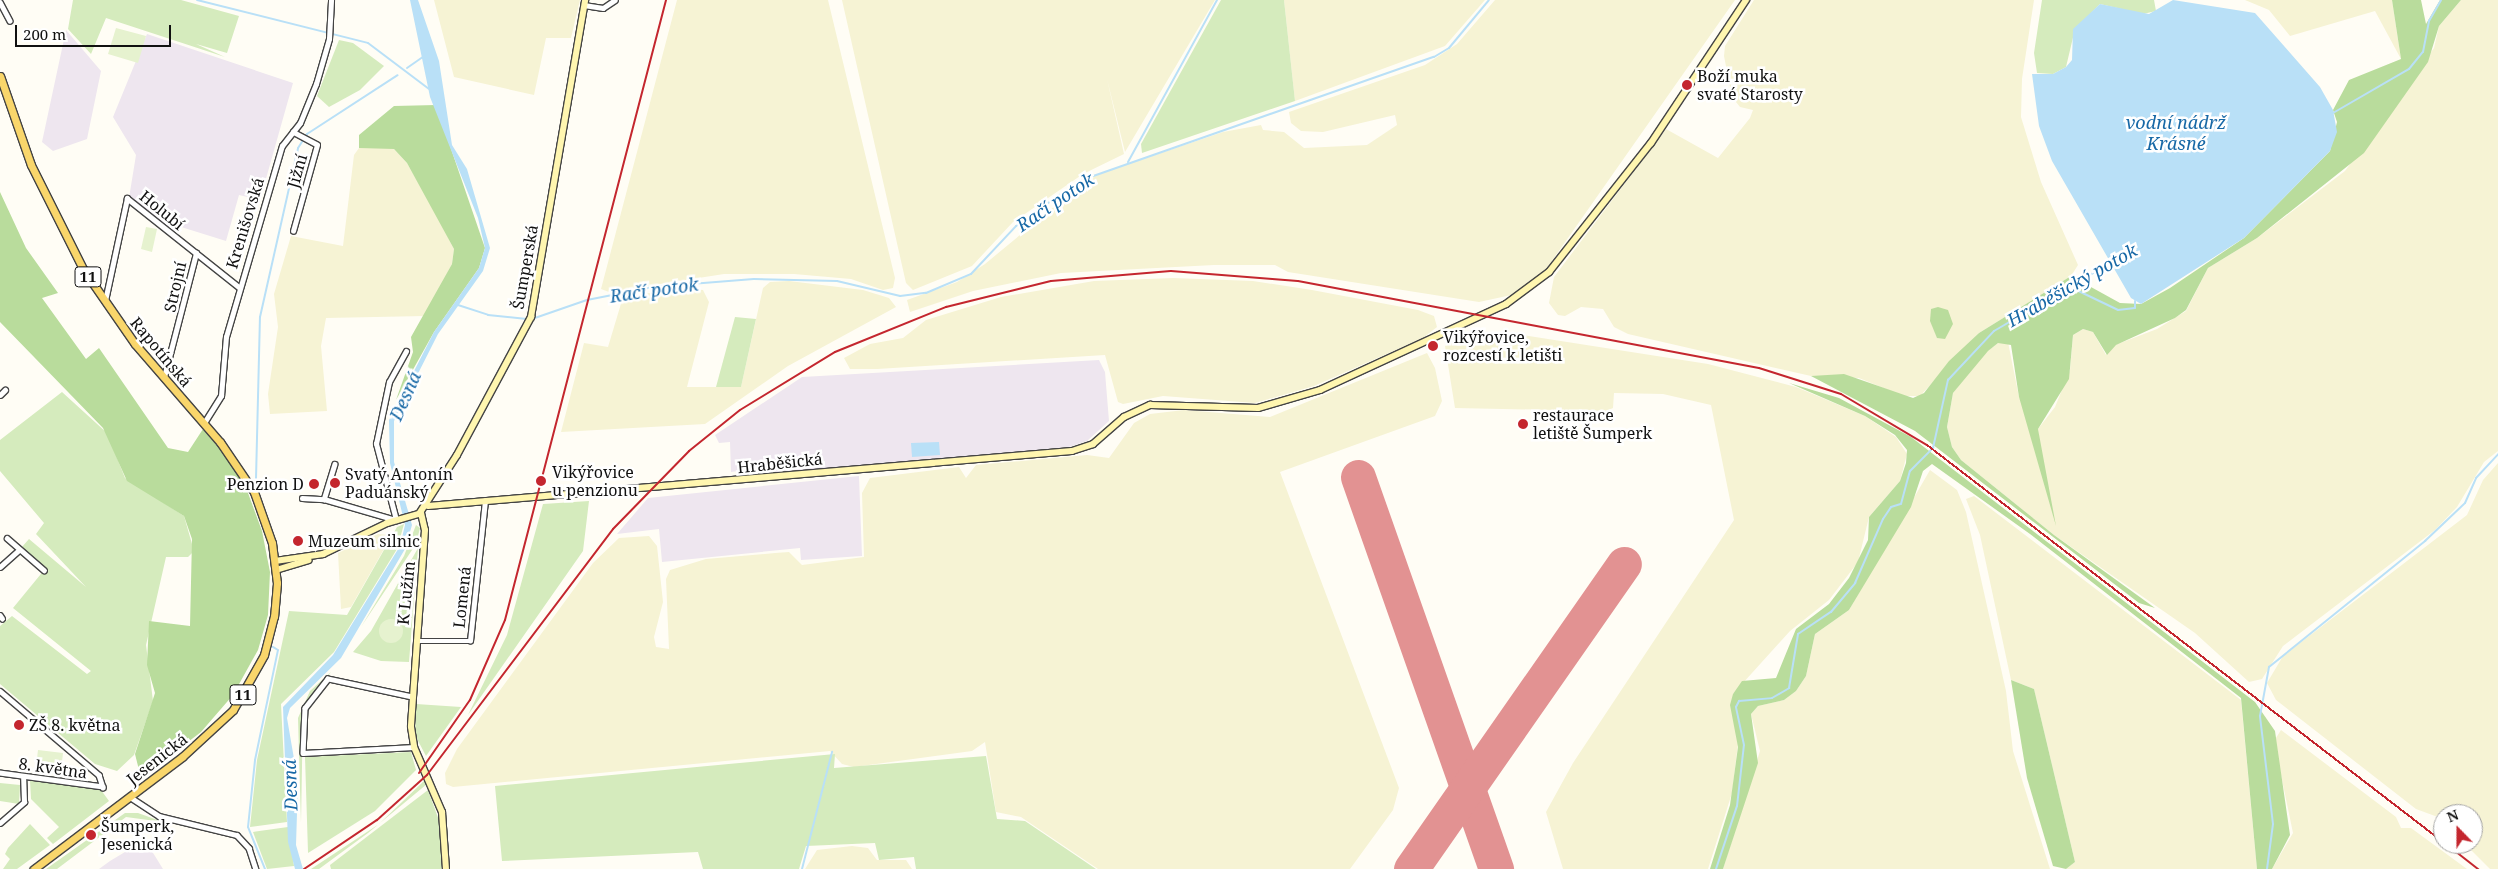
<!DOCTYPE html>
<meta charset="utf-8">
<style>
body{margin:0}
#map{position:relative;width:2498px;height:869px;overflow:hidden;background:#fffdf5;font-family:"Noto Serif",serif}
div>[style]{position:absolute}
.industrial>*{inset:0;background:#eee6ef}
.farmland>*{inset:0;background:#f6f3d4}
.green>*{inset:0;background:#d5ebbd}
.forest>*{inset:0;background:#b9dc9c}
.pitch>*{inset:0;background:#e6f2cf}
.round{border-radius:50%}
.water>*{inset:0;background:#b9e0f7}
.stream>*{height:2px;margin:-1px;padding:0 1px;transform-origin:1px;border-radius:1px;background:#b9e0f7}
.runway>*{height:35px;margin:-17.5px;padding:0 17.5px;transform-origin:17.5px;border-radius:17.5px;background:#e29292}
.roads{filter:drop-shadow(1px 0 #444) drop-shadow(-1px 0 #444) drop-shadow(0 1px #444) drop-shadow(0 -1px #444)}
.street>*{height:4.5px;margin:-2.25px;padding:0 2.25px;transform-origin:2.25px;border-radius:2.25px;background:#fff}
.secondary>*{height:6px;margin:-3px;padding:0 3px;transform-origin:3px;border-radius:3px;background:#fff6b0}
.primary>*{height:7px;margin:-3.5px;padding:0 3.5px;transform-origin:3.5px;border-radius:3.5px;background:#f9d66b}
.rail>*{height:2px;margin:-1px;padding:0 1px;transform-origin:1px;border-radius:1px;background:#c4262e}
.dots>*{width:14px;height:14px;translate:-50% -50%;box-sizing:border-box;border:2px solid #fff;border-radius:50%}
span{translate:-50% -50%;white-space:nowrap;text-align:center;line-height:1.15;-webkit-text-stroke:5px #fff;paint-order:stroke}
.shield-label span{padding:1px 4px;background:#fff;border:1px solid;border-radius:4px;-webkit-text-stroke-width:0}
.shield-label{font-size:15px;color:#111;font-weight:700}
.poi-label{font-size:16px;color:#111}
.left{translate:0 -50%;text-align:left}
.right{translate:-100% -50%;text-align:right}
.street-label{font-size:16px;color:#111}
.water-label{font-size:18px;color:#1768a6;font-style:italic}
.north{position:absolute;left:2433px;top:804px;width:50px;height:50px;box-sizing:border-box;background:#fff;border:1px solid #a0a0a0;border-radius:50%;rotate:338deg;font-size:14px;font-weight:700;line-height:20px;text-align:center;color:#111}
.north::after{content:'';display:block;margin:auto;width:18px;height:22px;background:#c4262e;clip-path:polygon(50% 0,100% 100%,50% 72%,0 100%)}
.scale{position:absolute;left:15px;top:25px;width:156px;height:22px;box-sizing:border-box;border:2px solid #111;border-top:0;padding-left:6px;font-size:15px;line-height:18px;white-space:nowrap;color:#111;-webkit-text-stroke:4px #fff;paint-order:stroke}
</style>
<div id="map">
<div class="industrial">
<i style="clip-path:polygon(66px 30px,101px 71px,87px 139px,53px 151px,42px 142px)"></i>
<i style="clip-path:polygon(147px 34px,293px 83px,260px 200px,239px 195px,226px 241px,178px 226px,174px 233px,129px 198px,136px 155px,113px 117px)"></i>
<i style="clip-path:polygon(1099px 360px,1105px 372px,1109px 421px,1087px 441px,1069px 447px,750px 477px,745px 470px,731px 472px,730px 442px,719px 443px,715px 435px,802px 377px)"></i>
<i style="clip-path:polygon(859px 476px,862px 556px,801px 560px,800px 548px,662px 562px,659px 529px,617px 534px,648px 498px)"></i>
<i style="clip-path:polygon(145px 840px,163px 869px,99px 869px,110px 861px)"></i>
</div>
<div class="farmland">
<i style="clip-path:polygon(434px 0,580px 0,571px 38px,546px 38px,534px 95px,454px 77px)"></i>
<i style="clip-path:polygon(677px 0,828px 0,895px 278px,893px 288px,883px 290px,851px 279px,794px 274px,724px 274px,609px 292px,601px 289px)"></i>
<i style="clip-path:polygon(842px 0,1215px 0,1125px 152px,1107px 79px,1124px 154px,1083px 174px,1013px 222px,972px 266px,913px 290px,906px 283px)"></i>
<i style="clip-path:polygon(1284px 0,1485px 0,1445px 46px,1295px 101px)"></i>
<i style="clip-path:polygon(1495px 0,1735px 0,1542px 275px,1516px 294px,1479px 302px,1288px 272px,1275px 265px,1214px 265px,1061px 273px,973px 291px,910px 312px,907px 300px,957px 282px,985px 264px,1090px 177px,1223px 132px,1261px 125px,1263px 130px,1284px 132px,1304px 148px,1367px 145px,1397px 125px,1395px 115px,1323px 132px,1301px 131px,1291px 123px,1289px 112px,1425px 65px,1457px 44px)"></i>
<i style="clip-path:polygon(1754px 0,2034px 0,2022px 79px,2021px 117px,2041px 182px,2078px 265px,2071px 276px,1979px 333px,1920px 396px,1903px 396px,1859px 378px,1811px 376px,1628px 334px,1614px 327px,1603px 309px,1581px 307px,1565px 316px,1558px 315px,1549px 303px,1554px 277px,1666px 129px,1718px 158px,1750px 118px,1753px 110px,1740px 107px,1732px 97px,1724px 56px,1725px 46px)"></i>
<i style="clip-path:polygon(2245px 0,2392px 0,2401px 59px,2375px 11px,2290px 36px,2269px 10px)"></i>
<i style="clip-path:polygon(2461px 0,2498px 0,2498px 451px,2484px 462px,2457px 507px,2435px 530px,2283px 646px,2262px 679px,2249px 682px,2195px 633px,2054px 535px,1961px 460px,1952px 447px,1947px 427px,1953px 393px,1981px 356px,1998px 343px,2008px 342px,2019px 397px,2039px 438px,2038px 429px,2055px 407px,2070px 370px,2073px 335px,2083px 329px,2093px 332px,2106px 355px,2115px 345px,2157px 329px,2186px 311px,2208px 268px,2257px 238px,2345px 171px,2434px 48px,2439px 26px)"></i>
<i style="clip-path:polygon(382px 145px,394px 149px,407px 163px,432px 206px,454px 249px,452px 264px,425px 316px,326px 318px,321px 346px,327px 411px,270px 414px,268px 394px,278px 327px,274px 294px,291px 236px,343px 246px,354px 155px,359px 148px)"></i>
<i style="clip-path:polygon(1173px 278px,1253px 281px,1312px 290px,1418px 310px,1434px 316px,1437px 327px,1423px 338px,1314px 386px,1255px 403px,1163px 396px,1123px 404px,1118px 402px,1105px 355px,877px 369px,850px 369px,844px 358px,870px 344px,903px 338px,926px 320px,1001px 297px,1094px 281px)"></i>
<i style="clip-path:polygon(789px 281px,863px 290px,889px 298px,896px 307px,788px 366px,705px 424px,561px 432px,584px 343px,608px 347px,623px 297px,683px 288px,703px 290px,709px 302px,687px 387px,741px 387px,763px 288px,770px 282px)"></i>
<i style="clip-path:polygon(1509px 333px,1708px 364px,1796px 387px,1865px 416px,1896px 437px,1907px 454px,1900px 481px,1869px 517px,1858px 562px,1829px 600px,1790px 631px,1733px 694px,1738px 744px,1732px 793px,1708px 869px,1563px 869px,1546px 812px,1573px 763px,1734px 520px,1711px 405px,1663px 394px,1614px 393px,1613px 408px,1606px 411px,1455px 408px,1445px 346px,1465px 337px)"></i>
<i style="clip-path:polygon(1427px 353px,1435px 368px,1442px 401px,1435px 416px,1280px 472px,1399px 788px,1393px 810px,1350px 869px,1098px 869px,1021px 817px,996px 812px,985px 742px,972px 751px,854px 767px,842px 764px,830px 751px,453px 787px,446px 784px,445px 773px,457px 749px,593px 563px,619px 538px,649px 536px,657px 546px,663px 602px,654px 637px,656px 647px,669px 649px,666px 579px,670px 570px,706px 559px,775px 553px,789px 552px,802px 565px,864px 557px,862px 493px,870px 478px,959px 467px,966px 478px,976px 465px,1087px 455px,1109px 458px,1134px 423px,1150px 414px,1184px 410px,1270px 417px)"></i>
<i style="clip-path:polygon(2498px 463px,2498px 869px,2490px 869px,2465px 844px,2473px 844px,2473px 814px,2435px 816px,2416px 809px,2276px 700px,2267px 683px,2283px 656px,2467px 515px,2483px 480px)"></i>
<i style="clip-path:polygon(1930px 470px,1957px 490px,1966px 512px,2006px 691px,2013px 751px,2050px 869px,1723px 869px,1760px 751px,1751px 714px,1758px 706px,1784px 700px,1796px 691px,1806px 676px,1815px 634px,1849px 610px)"></i>
<i style="clip-path:polygon(1974px 496px,2241px 700px,2257px 869px,2066px 869px,2075px 862px,2034px 689px,2011px 680px,1980px 535px,1966px 499px)"></i>
<i style="clip-path:polygon(378px 534px,390px 535px,384px 549px,351px 607px,341px 609px,338px 553px)"></i>
<i style="clip-path:polygon(2281px 730px,2396px 817px,2401px 828px,2411px 828px,2467px 869px,2272px 869px,2293px 833px,2274px 741px)"></i>
<i style="clip-path:polygon(852px 846px,868px 848px,877px 860px,906px 860px,912px 869px,805px 869px,817px 850px)"></i>
</div>
<div class="green">
<i style="clip-path:polygon(73px 0,181px 0,239px 16px,227px 53px,196px 44px,225px 57px,106px 18px,91px 54px,68px 29px)"></i>
<i style="clip-path:polygon(1221px 0,1284px 0,1295px 101px,1142px 153px,1141px 144px)"></i>
<i style="clip-path:polygon(2042px 0,2154px 0,2156px 11px,2143px 14px,2100px 4px,2075px 29px,2066px 67px,2053px 74px,2037px 73px,2034px 53px)"></i>
<i style="clip-path:polygon(339px 40px,353px 43px,384px 66px,360px 90px,329px 107px,317px 96px)"></i>
<i style="clip-path:polygon(735px 317px,756px 319px,741px 387px,716px 387px)"></i>
<i style="clip-path:polygon(62px 392px,107px 433px,125px 478px,184px 516px,194px 551px,188px 557px,166px 557px,146px 645px,153px 701px,134px 755px,117px 771px,95px 764px,0 684px,0 626px,12px 616px,87px 674px,91px 671px,13px 608px,45px 569px,21px 548px,29px 539px,86px 587px,36px 534px,44px 523px,0 471px,0 440px)"></i>
<i style="clip-path:polygon(589px 501px,583px 551px,468px 715px,507px 635px,543px 504px)"></i>
<i style="clip-path:polygon(404px 524px,397px 549px,334px 652px,281px 704px,287px 822px,250px 827px,257px 760px,289px 611px,347px 615px,397px 527px)"></i>
<i style="clip-path:polygon(416px 525px,420px 528px,416px 544px,361px 627px,404px 556px)"></i>
<i style="clip-path:polygon(418px 548px,409px 662px,381px 661px,353px 652px,371px 631px)"></i>
<i style="clip-path:polygon(331px 672px,303px 710px,301px 823px,298px 718px,310px 691px)"></i>
<i style="clip-path:polygon(416px 704px,461px 707px,426px 756px,415px 735px)"></i>
<i style="clip-path:polygon(411px 752px,416px 770px,375px 811px,308px 853px,305px 757px)"></i>
<i style="clip-path:polygon(835px 754px,834px 768px,986px 756px,997px 819px,1025px 821px,1096px 869px,916px 869px,914px 857px,879px 860px,875px 843px,806px 846px,799px 869px,703px 869px,698px 852px,502px 861px,495px 786px)"></i>
<i style="clip-path:polygon(426px 779px,427px 784px,368px 833px,319px 869px,311px 869px,379px 824px)"></i>
<i style="clip-path:polygon(30px 780px,101px 790px,109px 801px,53px 844px,47px 838px,59px 827px,31px 799px)"></i>
<i style="clip-path:polygon(0 783px,20px 785px,19px 804px,0 801px)"></i>
<i style="clip-path:polygon(428px 790px,441px 826px,442px 869px,331px 869px,330px 865px)"></i>
<i style="clip-path:polygon(125px 813px,138px 813px,163px 822px,126px 817px,57px 869px,46px 869px)"></i>
<i style="clip-path:polygon(30px 824px,50px 845px,17px 869px,3px 869px,10px 859px,5px 854px,8px 848px)"></i>
<i style="clip-path:polygon(288px 827px,294px 866px,267px 869px,253px 832px)"></i>
</div>
<div class="forest">
<i style="clip-path:polygon(2392px 0,2421px 0,2426px 24px,2440px 0,2461px 0,2439px 26px,2428px 62px,2364px 153px,2257px 238px,2208px 268px,2186px 310px,2175px 318px,2116px 345px,2107px 355px,2093px 332px,2083px 329px,2073px 335px,2069px 379px,2038px 429px,2056px 526px,2019px 397px,2011px 345px,1998px 343px,1988px 351px,1953px 393px,1947px 427px,1952px 447px,1961px 460px,2054px 535px,2155px 608px,2139px 603px,1915px 431px,1811px 376px,1844px 374px,1913px 398px,1924px 393px,1949px 361px,1979px 333px,2071px 276px,2120px 303px,2141px 304px,2170px 288px,2244px 238px,2330px 151px,2337px 122px,2333px 110px,2349px 80px,2401px 59px)"></i>
<i style="clip-path:polygon(436px 105px,485px 248px,479px 268px,434px 332px,396px 400px,413px 352px,411px 337px,452px 264px,454px 249px,407px 163px,394px 149px,359px 148px,359px 135px,394px 106px)"></i>
<i style="clip-path:polygon(0 192px,26px 248px,58px 293px,42px 298px,86px 359px,99px 348px,168px 448px,188px 452px,203px 429px,241px 474px,262px 531px,270px 572px,268px 615px,258px 650px,233px 695px,201px 732px,141px 778px,135px 754px,155px 693px,147px 665px,149px 621px,190px 626px,192px 539px,184px 516px,127px 481px,103px 428px,0 322px)"></i>
<i style="clip-path:polygon(1938px 307px,1948px 310px,1953px 324px,1945px 339px,1937px 338px,1930px 321px,1931px 309px)"></i>
<i style="clip-path:polygon(1789px 383px,1839px 398px,1911px 437px,2255px 702px,2275px 731px,2290px 835px,2272px 869px,2257px 869px,2241px 698px,2030px 534px,1932px 464px,1923px 471px,1911px 507px,1849px 610px,1815px 634px,1806px 676px,1796px 691px,1784px 700px,1758px 706px,1751px 714px,1758px 763px,1723px 869px,1710px 869px,1730px 805px,1738px 747px,1730px 705px,1733px 694px,1742px 681px,1776px 678px,1796px 629px,1829px 604px,1849px 578px,1868px 540px,1869px 517px,1900px 481px,1906px 463px,1907px 450px,1895px 435px,1865px 416px)"></i>
<i style="clip-path:polygon(2011px 680px,2034px 689px,2075px 862px,2066px 869px,2053px 866px,2027px 778px)"></i>
</div>
<div class="pitch">
<i style="clip-path:polygon(116px 28px,146px 36px,138px 63px,108px 54px)"></i>
<i style="clip-path:polygon(146px 227px,157px 229px,152px 252px,141px 249px)"></i>
<i class="round" style="left:379px;top:619px;width:24px;height:24px"></i>
<i style="clip-path:polygon(38px 750px,63px 753px,61px 771px,36px 767px)"></i>
</div>
<div class="water">
<i style="clip-path:polygon(410px 0,418px 0,439px 61px,452px 145px,467px 169px,490px 248px,483px 271px,438px 334px,394px 421px,394px 462px,412px 525px,405px 549px,341px 658px,290px 708px,287px 718px,298px 782px,296px 845px,303px 869px,295px 869px,288px 842px,283px 707px,333px 655px,400px 546px,405px 525px,390px 463px,389px 420px,434px 332px,479px 268px,485px 248px,478px 218px,430px 97px)"></i>
<i style="clip-path:polygon(2173px 0,2255px 13px,2320px 87px,2333px 110px,2337px 132px,2330px 151px,2244px 238px,2141px 304px,2131px 298px,2052px 161px,2039px 126px,2032px 74px,2053px 74px,2066px 67px,2072px 60px,2073px 29px,2100px 4px,2149px 14px)"></i>
<i style="clip-path:polygon(939px 442px,940px 455px,912px 457px,911px 443px)"></i>
</div>
<div class="stream">
<i style="left:197px;top:0;width:176px;rotate:14.1deg"></i>
<i style="left:368px;top:43px;width:76px;rotate:37deg"></i>
<i style="left:407px;top:68px;width:21px;rotate:-35deg"></i>
<i style="left:2333px;top:113px;width:88px;rotate:-30.1deg"></i>
<i style="left:2409px;top:69px;width:22px;rotate:-51deg"></i>
<i style="left:2423px;top:52px;width:32px;rotate:-79deg"></i>
<i style="left:2429px;top:21px;width:24px;rotate:-60deg"></i>
<i style="left:1128px;top:162px;width:185px;rotate:-61.2deg"></i>
<i style="left:2068px;top:286px;width:55px;rotate:25.6deg"></i>
<i style="left:2118px;top:310px;width:17px;rotate:-7deg"></i>
<i style="left:2135px;top:308px;width:7px;rotate:-90deg"></i>
<i style="left:458px;top:305px;width:32px;rotate:18deg"></i>
<i style="left:488px;top:315px;width:39px;rotate:6deg"></i>
<i style="left:532px;top:319px;width:58px;rotate:-19.1deg"></i>
<i style="left:587px;top:300px;width:67px;rotate:-11.1deg"></i>
<i style="left:653px;top:287px;width:101px;rotate:-4.5deg"></i>
<i style="left:754px;top:279px;width:83px;rotate:1.4deg"></i>
<i style="left:837px;top:281px;width:65px;rotate:13.4deg"></i>
<i style="left:900px;top:296px;width:26px;rotate:-7deg"></i>
<i style="left:926px;top:293px;width:49px;rotate:-22.9deg"></i>
<i style="left:971px;top:274px;width:66px;rotate:-46.8deg"></i>
<i style="left:1016px;top:226px;width:77px;rotate:-35.5deg"></i>
<i style="left:1079px;top:181px;width:376px;rotate:-19.3deg"></i>
<i style="left:1434px;top:57px;width:17px;rotate:-31deg"></i>
<i style="left:1449px;top:48px;width:62px;rotate:-50.2deg"></i>
<i style="left:256px;top:479px;width:162px;rotate:-88.6deg"></i>
<i style="left:260px;top:317px;width:173px;rotate:-77.3deg"></i>
<i style="left:298px;top:148px;width:17px;rotate:-57deg"></i>
<i style="left:307px;top:134px;width:108px;rotate:-33deg"></i>
<i style="left:265px;top:869px;width:45px;rotate:-112deg"></i>
<i style="left:248px;top:827px;width:67px;rotate:-84deg"></i>
<i style="left:255px;top:760px;width:112px;rotate:-78.2deg"></i>
<i style="left:278px;top:650px;width:6px;rotate:-149deg"></i>
<i style="left:802px;top:869px;width:121px;rotate:-75.6deg"></i>
<i style="left:1716px;top:869px;width:66px;rotate:-71.6deg"></i>
<i style="left:1737px;top:806px;width:61px;rotate:-83.5deg"></i>
<i style="left:1744px;top:745px;width:39px;rotate:-102deg"></i>
<i style="left:1736px;top:707px;width:7px;rotate:-63deg"></i>
<i style="left:1739px;top:701px;width:33px;rotate:-5deg"></i>
<i style="left:1772px;top:698px;width:20px;rotate:-30deg"></i>
<i style="left:1789px;top:688px;width:55px;rotate:-80.5deg"></i>
<i style="left:1798px;top:634px;width:40px;rotate:-34deg"></i>
<i style="left:1831px;top:612px;width:38px;rotate:-50deg"></i>
<i style="left:1855px;top:583px;width:70px;rotate:-66.4deg"></i>
<i style="left:1883px;top:519px;width:14px;rotate:-56deg"></i>
<i style="left:1891px;top:507px;width:10px;rotate:-17deg"></i>
<i style="left:1901px;top:504px;width:34px;rotate:-75deg"></i>
<i style="left:1910px;top:471px;width:33px;rotate:-45deg"></i>
<i style="left:1933px;top:448px;width:70px;rotate:-77.6deg"></i>
<i style="left:1948px;top:380px;width:67px;rotate:-46.8deg"></i>
<i style="left:1994px;top:331px;width:137px;rotate:-30.3deg"></i>
<i style="left:2267px;top:869px;width:45px;rotate:-82.4deg"></i>
<i style="left:2273px;top:824px;width:109px;rotate:-96.9deg"></i>
<i style="left:2260px;top:716px;width:50px;rotate:-79.6deg"></i>
<i style="left:2269px;top:667px;width:201px;rotate:-38.9deg"></i>
<i style="left:2425px;top:541px;width:55px;rotate:-43.5deg"></i>
<i style="left:2465px;top:503px;width:27px;rotate:-66deg"></i>
<i style="left:2476px;top:478px;width:33px;rotate:-47deg"></i>
</div>
<div class="runway">
<i style="left:1358px;top:477px;width:416px;rotate:70.6deg"></i>
<i style="left:1411px;top:869px;width:372px;rotate:-55.1deg"></i>
</div>
<div class="roads">
<div class="street">
<i style="left:0;top:2px;width:21px;rotate:62deg"></i>
<i style="left:584px;top:5px;width:19px;rotate:9deg"></i>
<i style="left:603px;top:8px;width:14px;rotate:-34deg"></i>
<i style="left:293px;top:231px;width:89px;rotate:-74.4deg"></i>
<i style="left:317px;top:145px;width:27px;rotate:-152deg"></i>
<i style="left:105px;top:301px;width:105px;rotate:-77.9deg"></i>
<i style="left:127px;top:198px;width:143px;rotate:38.5deg"></i>
<i style="left:164px;top:377px;width:128px;rotate:-75.5deg"></i>
<i style="left:0;top:395px;width:7px;rotate:-45deg"></i>
<i style="left:204px;top:423px;width:32px;rotate:-58deg"></i>
<i style="left:221px;top:396px;width:59px;rotate:-85.2deg"></i>
<i style="left:226px;top:337px;width:199px;rotate:-73.7deg"></i>
<i style="left:282px;top:146px;width:29px;rotate:-52deg"></i>
<i style="left:300px;top:123px;width:42px;rotate:-67.7deg"></i>
<i style="left:316px;top:84px;width:47px;rotate:-73.9deg"></i>
<i style="left:329px;top:39px;width:39px;rotate:-87deg"></i>
<i style="left:335px;top:464px;width:37px;rotate:107deg"></i>
<i style="left:324px;top:499px;width:75px;rotate:16.3deg"></i>
<i style="left:302px;top:498px;width:22px;rotate:3deg"></i>
<i style="left:396px;top:520px;width:79px;rotate:-104.7deg"></i>
<i style="left:376px;top:444px;width:63px;rotate:-78.2deg"></i>
<i style="left:389px;top:382px;width:35px;rotate:-61deg"></i>
<i style="left:7px;top:538px;width:49px;rotate:40.9deg"></i>
<i style="left:0;top:567px;width:24px;rotate:-42deg"></i>
<i style="left:0;top:615px;width:4px;rotate:56deg"></i>
<i style="left:416px;top:641px;width:54px"></i>
<i style="left:470px;top:641px;width:141px;rotate:-83.9deg"></i>
<i style="left:0;top:691px;width:130px;rotate:40.3deg"></i>
<i style="left:99px;top:775px;width:13px;rotate:72deg"></i>
<i style="left:103px;top:787px;width:104px;rotate:-172.3deg"></i>
<i style="left:412px;top:697px;width:86px;rotate:-167.9deg"></i>
<i style="left:328px;top:679px;width:37px;rotate:128deg"></i>
<i style="left:305px;top:708px;width:45px;rotate:92.5deg"></i>
<i style="left:303px;top:753px;width:111px;rotate:-3.1deg"></i>
<i style="left:130px;top:797px;width:35px;rotate:33deg"></i>
<i style="left:159px;top:816px;width:80px;rotate:13.7deg"></i>
<i style="left:237px;top:835px;width:18px;rotate:47deg"></i>
<i style="left:249px;top:848px;width:22px;rotate:72deg"></i>
<i style="left:0;top:823px;width:32px;rotate:-41deg"></i>
<i style="left:24px;top:802px;width:25px;rotate:-92deg"></i>
</div>
<div class="secondary">
<i style="left:428px;top:506px;width:646px;rotate:-4.88deg"></i>
<i style="left:1072px;top:451px;width:22px;rotate:-18deg"></i>
<i style="left:1093px;top:444px;width:41px;rotate:-41.1deg"></i>
<i style="left:1124px;top:417px;width:29px;rotate:-25deg"></i>
<i style="left:1150px;top:405px;width:108px;rotate:1.6deg"></i>
<i style="left:1258px;top:408px;width:65px;rotate:-16.2deg"></i>
<i style="left:1320px;top:390px;width:205px;rotate:-24.8deg"></i>
<i style="left:1506px;top:304px;width:54px;rotate:-36.7deg"></i>
<i style="left:1549px;top:272px;width:164px;rotate:-51.7deg"></i>
<i style="left:1651px;top:143px;width:172px;rotate:-56.4deg"></i>
<i style="left:421px;top:513px;width:17px;rotate:77deg"></i>
<i style="left:425px;top:530px;width:197px;rotate:94.1deg"></i>
<i style="left:411px;top:727px;width:20px;rotate:81deg"></i>
<i style="left:414px;top:747px;width:71px;rotate:66.7deg"></i>
<i style="left:442px;top:812px;width:57px;rotate:86deg"></i>
<i style="left:275px;top:561px;width:49px;rotate:-8.3deg"></i>
<i style="left:323px;top:554px;width:71px;rotate:-25.8deg"></i>
<i style="left:387px;top:523px;width:33px;rotate:-16deg"></i>
<i style="left:419px;top:514px;width:70px;rotate:-57.2deg"></i>
<i style="left:457px;top:455px;width:157px;rotate:-61.8deg"></i>
<i style="left:531px;top:317px;width:322px;rotate:-80.3deg"></i>
<i style="left:276px;top:570px;width:34px;rotate:-17deg"></i>
</div>
<div class="primary">
<i style="left:0;top:76px;width:94px;rotate:70.8deg"></i>
<i style="left:31px;top:165px;width:116px;rotate:63.4deg"></i>
<i style="left:83px;top:269px;width:91px;rotate:55.3deg"></i>
<i style="left:135px;top:344px;width:130px;rotate:49.1deg"></i>
<i style="left:220px;top:442px;width:60px;rotate:55.8deg"></i>
<i style="left:254px;top:492px;width:54px;rotate:70.6deg"></i>
<i style="left:272px;top:543px;width:40px;rotate:82.9deg"></i>
<i style="left:277px;top:583px;width:33px;rotate:95deg"></i>
<i style="left:274px;top:616px;width:40px;rotate:104.4deg"></i>
<i style="left:264px;top:655px;width:63px;rotate:119.4deg"></i>
<i style="left:233px;top:710px;width:69px;rotate:137.3deg"></i>
<i style="left:182px;top:757px;width:186px;rotate:142.9deg"></i>
</div>
</div>
<div class="rail">
<i style="left:419px;top:773px;width:89px;rotate:-55.1deg"></i>
<i style="left:470px;top:700px;width:87px;rotate:-66.4deg"></i>
<i style="left:505px;top:620px;width:641px;rotate:-75.44deg"></i>
<i style="left:2446px;top:844px;width:41px;rotate:38deg"></i>
<i style="left:304px;top:869px;width:88px;rotate:-33.9deg"></i>
<i style="left:377px;top:820px;width:67px;rotate:-42deg"></i>
<i style="left:427px;top:775px;width:308px;rotate:-52.9deg"></i>
<i style="left:613px;top:529px;width:109px;rotate:-45.7deg"></i>
<i style="left:689px;top:451px;width:65px;rotate:-38.8deg"></i>
<i style="left:740px;top:410px;width:111px;rotate:-31.4deg"></i>
<i style="left:835px;top:352px;width:120px;rotate:-22.1deg"></i>
<i style="left:946px;top:307px;width:108px;rotate:-13.9deg"></i>
<i style="left:1051px;top:281px;width:120px;rotate:-4.8deg"></i>
<i style="left:1171px;top:271px;width:127px;rotate:4.5deg"></i>
<i style="left:1298px;top:281px;width:469px;rotate:10.7deg"></i>
<i style="left:1759px;top:368px;width:86px;rotate:17.6deg"></i>
<i style="left:1841px;top:394px;width:100px;rotate:30.7deg"></i>
<i style="left:1927px;top:445px;width:651px;rotate:37.57deg"></i>
</div>
<div class="dots">
<i style="left:1687px;top:85px;background:#c4262e"></i>
<i style="left:1433px;top:346px;background:#c4262e"></i>
<i style="left:1523px;top:424px;background:#c4262e"></i>
<i style="left:541px;top:481px;background:#c4262e"></i>
<i style="left:335px;top:483px;background:#c4262e"></i>
<i style="left:314px;top:484px;background:#c4262e"></i>
<i style="left:298px;top:541px;background:#c4262e"></i>
<i style="left:19px;top:725px;background:#c4262e"></i>
<i style="left:91px;top:835px;background:#c4262e"></i>
</div>
<div class="shield-label">
<span style="left:88px;top:277px">11</span>
<span style="left:243px;top:695px">11</span>
</div>
<div class="poi-label">
<span class="left" style="left:1697px;top:85px">Boží muka<br>svaté Starosty</span>
<span class="left" style="left:1443px;top:346px">Vikýřovice,<br>rozcestí k letišti</span>
<span class="left" style="left:1533px;top:424px">restaurace<br>letiště Šumperk</span>
<span class="left" style="left:552px;top:481px">Vikýřovice<br>u penzionu</span>
<span class="left" style="left:345px;top:483px">Svatý Antonín<br>Paduánský</span>
<span class="right" style="left:304px;top:484px">Penzion D</span>
<span class="left" style="left:308px;top:541px">Muzeum silnic</span>
<span class="left" style="left:29px;top:725px">ZŠ 8. května</span>
<span class="left" style="left:101px;top:835px">Šumperk,<br>Jesenická</span>
</div>
<div class="street-label">
<span style="left:297px;top:171px;rotate:-74deg">Jižní</span>
<span style="left:162px;top:210px;rotate:39deg">Holubí</span>
<span style="left:245px;top:223px;rotate:-73deg">Krenišovská</span>
<span style="left:525px;top:267px;rotate:-80deg">Šumperská</span>
<span style="left:175px;top:287px;rotate:-77deg">Strojní</span>
<span style="left:161px;top:352px;rotate:50deg">Rapotínská</span>
<span style="left:780px;top:463px;rotate:-6deg">Hraběšická</span>
<span style="left:406px;top:593px;rotate:-84deg">K Lužím</span>
<span style="left:462px;top:597px;rotate:-84deg">Lomená</span>
<span style="left:157px;top:759px;rotate:-38deg">Jesenická</span>
<span style="left:53px;top:768px;rotate:8deg">8. května</span>
</div>
<div class="water-label">
<span style="left:2176px;top:133px">vodní nádrž<br>Krásné</span>
<span style="left:1055px;top:202px;rotate:-34deg">Račí potok</span>
<span style="left:2072px;top:285px;rotate:-30deg">Hraběšický potok</span>
<span style="left:654px;top:290px;rotate:-8deg">Račí potok</span>
<span style="left:405px;top:396px;rotate:-66deg">Desná</span>
<span style="left:290px;top:785px;rotate:-92deg">Desná</span>
</div>
<div class="north">N</div>
<div class="scale">200 m</div>
</div>
